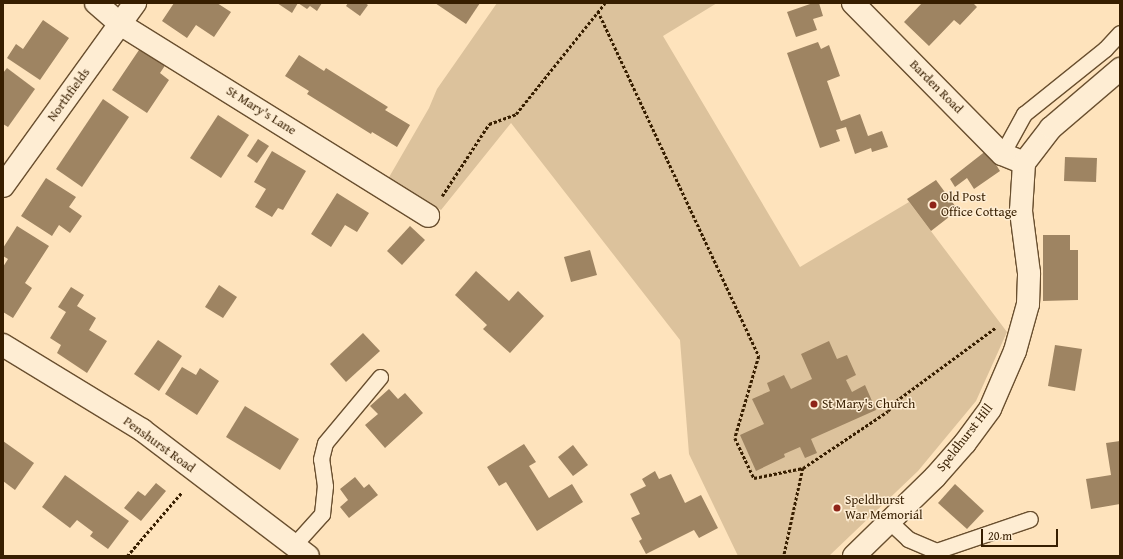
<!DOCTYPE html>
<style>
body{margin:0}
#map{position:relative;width:1123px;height:559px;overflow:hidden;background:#fee3bc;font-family:"Gentium Book Plus",serif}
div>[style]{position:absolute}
.green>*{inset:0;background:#dcc29c}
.building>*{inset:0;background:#9e8462}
.path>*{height:2.5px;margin-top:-1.25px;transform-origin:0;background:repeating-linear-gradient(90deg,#371e00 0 3px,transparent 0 5px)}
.roads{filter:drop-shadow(1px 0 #694f2f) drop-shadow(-1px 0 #694f2f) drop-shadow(0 1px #694f2f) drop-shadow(0 -1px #694f2f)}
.service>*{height:15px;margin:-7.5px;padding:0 7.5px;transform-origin:7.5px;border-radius:7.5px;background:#feedd3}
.minor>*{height:22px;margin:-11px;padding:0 11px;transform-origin:11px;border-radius:11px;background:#feedd3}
.tertiary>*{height:22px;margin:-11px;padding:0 11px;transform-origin:11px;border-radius:11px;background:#feedd3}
.dots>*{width:11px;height:11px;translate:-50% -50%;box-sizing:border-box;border:2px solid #feedd3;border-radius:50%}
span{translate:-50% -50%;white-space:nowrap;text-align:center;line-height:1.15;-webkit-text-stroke:3px #feedd3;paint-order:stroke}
.street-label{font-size:13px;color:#371e00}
.poi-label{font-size:13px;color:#371e00}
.left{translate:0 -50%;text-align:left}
.frame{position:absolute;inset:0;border:4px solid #371e00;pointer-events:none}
.scale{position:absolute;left:981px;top:529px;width:77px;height:18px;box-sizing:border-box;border:2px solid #371e00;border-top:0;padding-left:5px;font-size:12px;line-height:14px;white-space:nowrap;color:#371e00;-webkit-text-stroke:3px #feedd3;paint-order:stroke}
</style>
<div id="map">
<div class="green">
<i style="clip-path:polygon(497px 3px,717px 3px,663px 36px,800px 267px,909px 202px,1007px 332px,976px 401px,918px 471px,829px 556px,738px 556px,689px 454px,680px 340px,511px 123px,441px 210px,388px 179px,429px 108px,437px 89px)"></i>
</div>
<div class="building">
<i style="clip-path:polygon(174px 3px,217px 3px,231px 12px,214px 37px,196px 25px,187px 38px,162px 21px)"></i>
<i style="clip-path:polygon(277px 3px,298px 3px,292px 13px)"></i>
<i style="clip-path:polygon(298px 3px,322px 3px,317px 11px,310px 6px,307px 9px)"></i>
<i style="clip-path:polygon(348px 3px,365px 3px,368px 5px,360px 16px,346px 6px)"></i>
<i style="clip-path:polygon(435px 3px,480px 3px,466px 24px)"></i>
<i style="clip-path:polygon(813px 3px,819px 3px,823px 16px,813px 19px,817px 30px,796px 37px,787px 12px)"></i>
<i style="clip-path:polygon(922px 3px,973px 3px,977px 7px,960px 25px,954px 20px,929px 46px,904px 22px)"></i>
<i style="clip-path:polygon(43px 20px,69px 38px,40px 80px,7px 58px,16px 44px,23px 49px)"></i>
<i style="clip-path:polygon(818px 42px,821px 49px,829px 45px,840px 76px,827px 81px,841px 121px,860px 114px,868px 136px,882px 131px,888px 147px,872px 152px,871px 148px,855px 154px,846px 127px,836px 130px,840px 141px,820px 148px,787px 53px)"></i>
<i style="clip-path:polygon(141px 47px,166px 64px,160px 73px,169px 80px,147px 113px,112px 90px)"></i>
<i style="clip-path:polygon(299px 55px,324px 71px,326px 68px,388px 107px,385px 110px,410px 125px,397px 147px,372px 132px,371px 134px,307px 94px,309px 91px,285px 76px)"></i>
<i style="clip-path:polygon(7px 68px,35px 89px,8px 127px,3px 124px,3px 73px)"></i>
<i style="clip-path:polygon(103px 99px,129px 117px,82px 187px,56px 169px)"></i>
<i style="clip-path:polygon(218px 115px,249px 135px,221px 178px,190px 158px)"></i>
<i style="clip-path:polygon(258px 139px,269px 146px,257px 163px,247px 156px)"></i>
<i style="clip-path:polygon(987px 150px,1000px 171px,974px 189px,967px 178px,955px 187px,950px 179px)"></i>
<i style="clip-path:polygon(272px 151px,306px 171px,283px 210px,278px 208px,272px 217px,255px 207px,266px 189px,254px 182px)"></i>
<i style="clip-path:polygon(1065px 157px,1097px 158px,1096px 182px,1064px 181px)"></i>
<i style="clip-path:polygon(46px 178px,76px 197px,69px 207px,82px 216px,70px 233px,59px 225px,52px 236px,21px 216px)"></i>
<i style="clip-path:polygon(936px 180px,958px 210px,931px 231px,907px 199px)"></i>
<i style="clip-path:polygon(337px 193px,369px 213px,357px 232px,345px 225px,331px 247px,311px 234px)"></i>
<i style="clip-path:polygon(17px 226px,49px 246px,25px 283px,32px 288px,13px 318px,3px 312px,3px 267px,8px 259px,3px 256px,3px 248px)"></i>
<i style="clip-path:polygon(410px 226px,425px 240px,402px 265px,387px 251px)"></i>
<i style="clip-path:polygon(1043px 235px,1070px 235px,1070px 250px,1078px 250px,1078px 300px,1043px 301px)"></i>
<i style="clip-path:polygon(590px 250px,597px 275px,571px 282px,564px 257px)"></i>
<i style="clip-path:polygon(476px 271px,509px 301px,518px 291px,544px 316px,510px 353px,483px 329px,487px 325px,455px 295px)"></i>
<i style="clip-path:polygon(219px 285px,237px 297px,223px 318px,205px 307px)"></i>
<i style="clip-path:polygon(71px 287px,84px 295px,77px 306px,96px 318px,89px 330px,107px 341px,87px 373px,57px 353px,61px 345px,50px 338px,66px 312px,58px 307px)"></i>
<i style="clip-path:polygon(363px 333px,380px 351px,346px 382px,330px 364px)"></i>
<i style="clip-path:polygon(158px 340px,182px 356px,159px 391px,134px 374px)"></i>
<i style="clip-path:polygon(829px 341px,837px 359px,847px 355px,856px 375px,846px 380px,852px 392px,865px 385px,876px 410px,811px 439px,817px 453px,805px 458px,800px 447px,784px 454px,785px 457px,756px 471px,740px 435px,764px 424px,752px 399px,770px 391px,767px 383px,784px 375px,791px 389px,812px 379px,801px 354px)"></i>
<i style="clip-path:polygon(1055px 345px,1082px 349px,1075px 391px,1048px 386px)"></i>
<i style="clip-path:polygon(182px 367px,196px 375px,200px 368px,219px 381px,197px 415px,165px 394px)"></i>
<i style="clip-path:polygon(389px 389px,398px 399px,405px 393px,423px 413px,385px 448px,365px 425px,378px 414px,370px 406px)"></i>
<i style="clip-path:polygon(245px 406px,299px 439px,280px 470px,226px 437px)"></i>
<i style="clip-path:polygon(3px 441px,34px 463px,15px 490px,3px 481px)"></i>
<i style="clip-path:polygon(1120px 441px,1120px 504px,1091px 509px,1086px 479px,1111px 475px,1106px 443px)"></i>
<i style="clip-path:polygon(524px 444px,536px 462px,529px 466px,549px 498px,572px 484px,583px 502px,537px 531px,506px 482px,499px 486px,487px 467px)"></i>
<i style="clip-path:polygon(573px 445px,588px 465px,573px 476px,558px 457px)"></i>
<i style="clip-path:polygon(655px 471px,659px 479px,671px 474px,685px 503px,701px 495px,718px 528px,699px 538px,694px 530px,646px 554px,639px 541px,642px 539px,631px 518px,640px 514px,630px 494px,646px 486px,642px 479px)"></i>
<i style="clip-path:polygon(65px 475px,129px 521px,108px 549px,90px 536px,93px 532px,77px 520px,70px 528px,42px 507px)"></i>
<i style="clip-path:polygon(355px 477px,364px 488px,369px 484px,378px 495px,349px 518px,340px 507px,348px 500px,340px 489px)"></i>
<i style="clip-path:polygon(156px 483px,166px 491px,141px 521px,124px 508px,138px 491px,145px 496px)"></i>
<i style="clip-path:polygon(955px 484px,984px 511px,967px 529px,938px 503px)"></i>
</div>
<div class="path">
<i style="left:598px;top:11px;width:381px;rotate:65deg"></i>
<i style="left:759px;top:356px;width:85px;rotate:106.3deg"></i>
<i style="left:735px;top:438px;width:44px;rotate:64.6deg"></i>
<i style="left:754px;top:478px;width:50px;rotate:-11.5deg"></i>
<i style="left:803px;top:468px;width:90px;rotate:102.2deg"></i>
<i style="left:442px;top:196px;width:86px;rotate:-56.9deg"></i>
<i style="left:489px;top:124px;width:29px;rotate:-20deg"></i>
<i style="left:516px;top:114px;width:142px;rotate:-51.3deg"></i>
<i style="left:803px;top:468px;width:102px;rotate:-33.8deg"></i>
<i style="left:888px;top:411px;width:13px;rotate:-51deg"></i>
<i style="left:896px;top:401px;width:123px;rotate:-36.4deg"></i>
<i style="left:127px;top:556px;width:84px;rotate:-49.3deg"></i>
</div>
<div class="roads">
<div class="service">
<i style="left:1002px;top:154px;width:46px;rotate:-61.2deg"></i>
<i style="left:1024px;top:114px;width:104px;rotate:-38.7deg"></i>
<i style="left:1105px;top:49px;width:22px;rotate:-47deg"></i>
<i style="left:890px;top:522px;width:25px;rotate:43deg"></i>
<i style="left:908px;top:539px;width:30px;rotate:23deg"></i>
<i style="left:936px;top:551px;width:99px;rotate:-18.8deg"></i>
<i style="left:294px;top:545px;width:42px;rotate:-47.9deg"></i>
<i style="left:322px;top:514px;width:28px;rotate:-84deg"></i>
<i style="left:325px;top:486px;width:27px;rotate:-98deg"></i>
<i style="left:321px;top:459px;width:16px;rotate:-76deg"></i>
<i style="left:325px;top:443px;width:86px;rotate:-50.2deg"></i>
</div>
<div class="minor">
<i style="left:96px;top:3px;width:32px;rotate:41deg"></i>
<i style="left:120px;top:24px;width:363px;rotate:31.9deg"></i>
<i style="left:3px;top:186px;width:226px;rotate:-54.2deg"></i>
<i style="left:3px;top:345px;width:163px;rotate:31.4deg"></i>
<i style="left:142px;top:430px;width:208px;rotate:37.2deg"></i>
</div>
<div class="tertiary">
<i style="left:853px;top:3px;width:212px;rotate:45.4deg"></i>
<i style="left:1002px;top:154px;width:24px;rotate:22deg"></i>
<i style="left:854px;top:556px;width:113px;rotate:-44.3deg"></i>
<i style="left:935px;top:477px;width:45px;rotate:-48.6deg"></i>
<i style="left:965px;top:443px;width:42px;rotate:-53.7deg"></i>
<i style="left:990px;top:409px;width:63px;rotate:-66.7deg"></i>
<i style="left:1015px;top:351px;width:49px;rotate:-74.5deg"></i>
<i style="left:1028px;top:304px;width:31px;rotate:-88deg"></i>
<i style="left:1029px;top:273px;width:63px;rotate:-97.4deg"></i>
<i style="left:1021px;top:211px;width:48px;rotate:-86.4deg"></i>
<i style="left:1024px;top:163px;width:44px;rotate:-52.4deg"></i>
<i style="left:1051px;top:128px;width:91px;rotate:-40.5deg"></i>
</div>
</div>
<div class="dots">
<i style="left:933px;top:205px;background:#8f2418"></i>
<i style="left:814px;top:404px;background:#8f2418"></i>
<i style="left:837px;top:508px;background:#8f2418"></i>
</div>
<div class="street-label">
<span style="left:936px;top:87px;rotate:45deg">Barden Road</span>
<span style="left:69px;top:95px;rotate:-54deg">Northfields</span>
<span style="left:261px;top:111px;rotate:32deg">St Mary's Lane</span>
<span style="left:965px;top:438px;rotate:-52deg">Speldhurst Hill</span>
<span style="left:159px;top:445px;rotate:36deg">Penshurst Road</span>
</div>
<div class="poi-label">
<span class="left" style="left:941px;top:205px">Old Post<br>Office Cottage</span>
<span class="left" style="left:822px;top:404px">St Mary's Church</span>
<span class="left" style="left:845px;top:508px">Speldhurst<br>War Memorial</span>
</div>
<div class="frame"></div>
<div class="scale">20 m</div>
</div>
